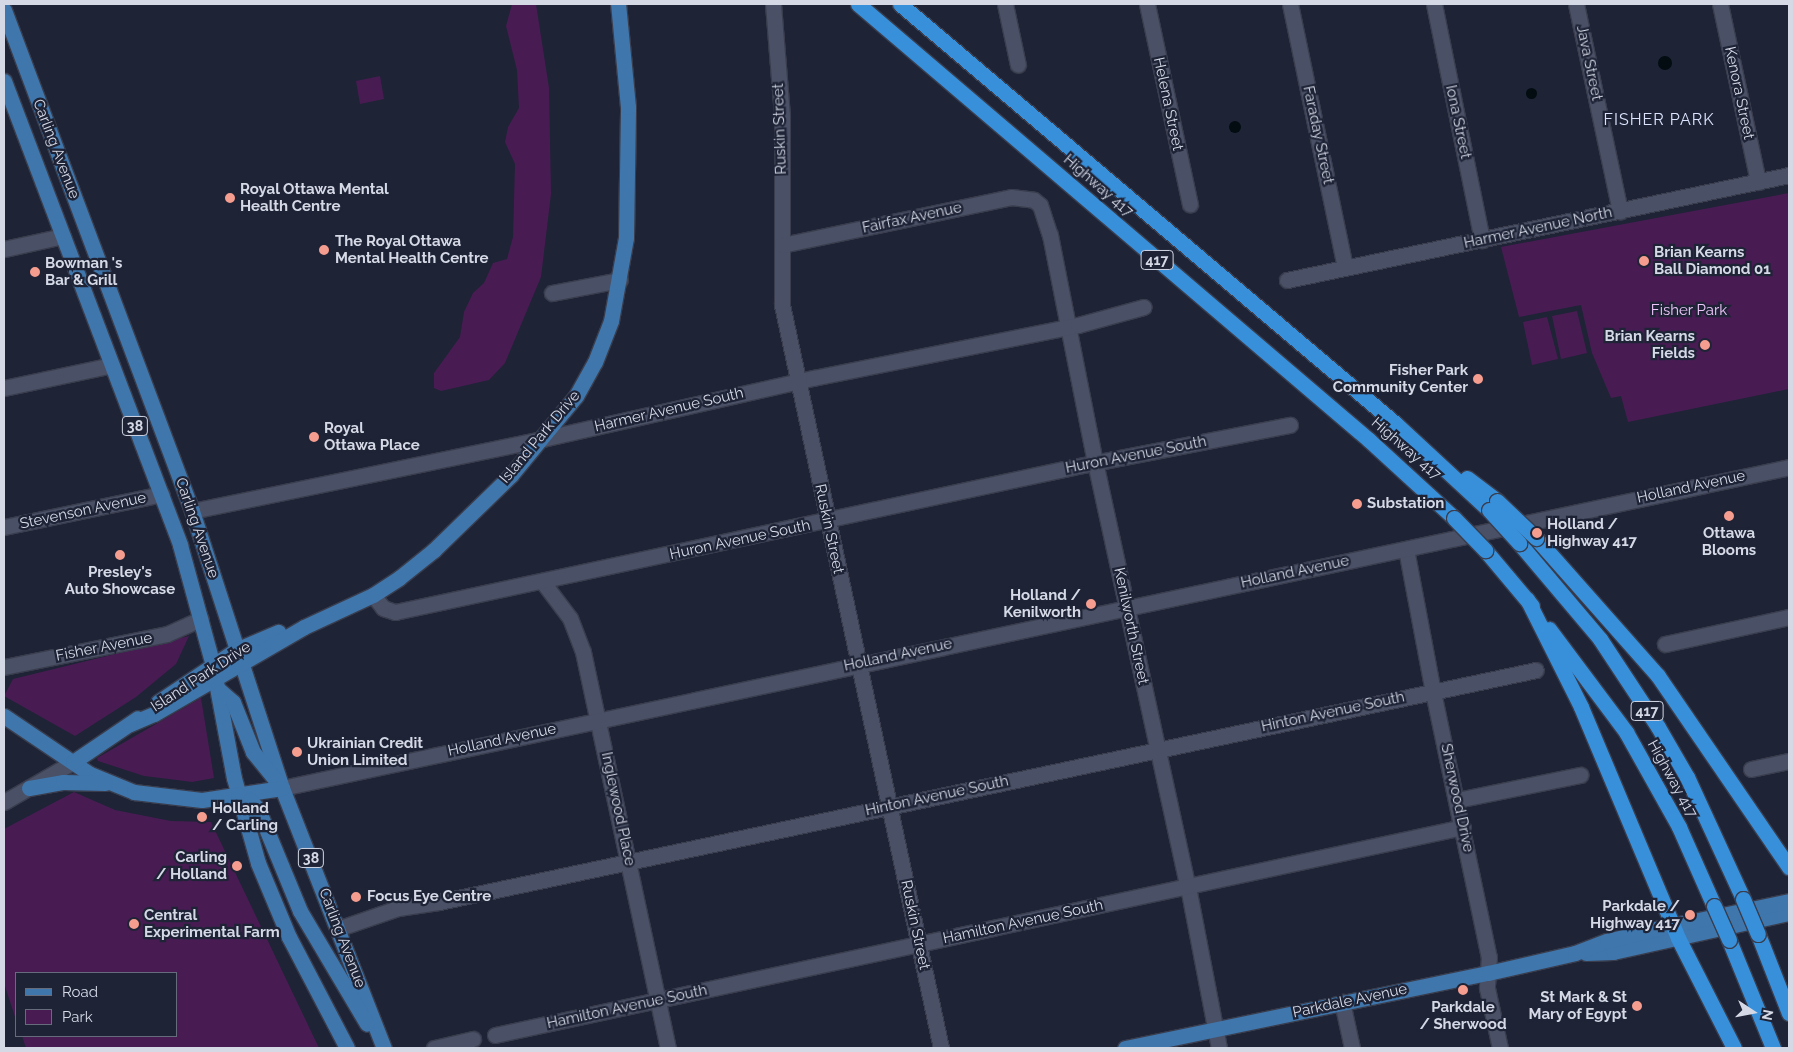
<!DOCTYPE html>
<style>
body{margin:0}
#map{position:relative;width:1793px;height:1052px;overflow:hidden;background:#1e2336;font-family:Raleway,sans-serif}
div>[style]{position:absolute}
.green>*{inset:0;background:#481c53}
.water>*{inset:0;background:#020c11}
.round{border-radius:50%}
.roads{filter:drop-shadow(1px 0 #393d4d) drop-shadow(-1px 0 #393d4d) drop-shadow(0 1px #393d4d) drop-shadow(0 -1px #393d4d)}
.minor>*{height:15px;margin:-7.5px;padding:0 7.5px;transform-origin:7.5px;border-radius:7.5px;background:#4a5065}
.major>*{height:15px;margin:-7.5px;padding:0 7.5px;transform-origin:7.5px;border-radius:7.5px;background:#3f76ac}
.highway>*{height:15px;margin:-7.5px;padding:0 7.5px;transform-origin:7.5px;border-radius:7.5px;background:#3890db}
.bridges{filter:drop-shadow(1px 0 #393d4d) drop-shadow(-1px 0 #393d4d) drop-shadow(0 1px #393d4d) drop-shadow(0 -1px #393d4d)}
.highway-bridge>*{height:15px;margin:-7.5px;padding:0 7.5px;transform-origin:7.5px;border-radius:7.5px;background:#3890db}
.dots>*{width:14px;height:14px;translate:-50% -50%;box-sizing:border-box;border:2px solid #1e2336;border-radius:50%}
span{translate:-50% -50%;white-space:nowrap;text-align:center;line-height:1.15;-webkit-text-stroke:4.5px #1e2336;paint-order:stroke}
.shield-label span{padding:1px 4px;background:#1e2336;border:1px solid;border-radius:4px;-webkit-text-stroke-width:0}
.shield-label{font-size:14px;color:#d5d9e6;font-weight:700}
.street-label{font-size:15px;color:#d5d9e6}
.poi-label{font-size:15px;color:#d5d9e6;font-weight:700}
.left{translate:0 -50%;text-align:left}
.right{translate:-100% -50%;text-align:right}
.park-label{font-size:15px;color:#efc6fa}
.neighbourhood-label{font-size:16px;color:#dbe3fd;letter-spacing:1px}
.frame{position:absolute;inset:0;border:5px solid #d5d9e6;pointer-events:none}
.legend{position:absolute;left:15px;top:972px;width:162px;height:65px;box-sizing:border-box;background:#1e2336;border:1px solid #676c7c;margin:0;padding:6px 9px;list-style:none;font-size:15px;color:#d5d9e6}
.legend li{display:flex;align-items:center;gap:10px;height:25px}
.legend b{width:25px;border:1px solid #676c7c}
.north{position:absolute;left:1728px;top:987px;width:50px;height:50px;-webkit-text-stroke:4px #1e2336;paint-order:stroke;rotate:101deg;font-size:14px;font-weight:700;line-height:20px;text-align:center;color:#d5d9e6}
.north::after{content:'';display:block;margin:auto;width:18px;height:22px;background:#d5d9e6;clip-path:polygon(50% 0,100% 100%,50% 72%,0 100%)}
</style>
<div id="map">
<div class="green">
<i style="clip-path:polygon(512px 4px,536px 4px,549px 88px,551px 194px,541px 277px,505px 363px,489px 380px,441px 391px,434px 388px,434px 373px,460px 337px,464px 312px,473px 293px,484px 283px,493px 263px,507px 259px,513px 237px,515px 164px,505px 142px,508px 127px,519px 108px,517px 70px,506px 26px)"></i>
<i style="clip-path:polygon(380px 76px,384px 99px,360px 104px,356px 81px)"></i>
<i style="clip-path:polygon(1789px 193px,1789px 389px,1628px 422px,1621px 396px,1611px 398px,1592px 353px,1581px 305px,1519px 317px,1501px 247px)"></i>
<i style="clip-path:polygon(1577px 311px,1587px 353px,1561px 359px,1552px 316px)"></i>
<i style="clip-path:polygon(1547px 317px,1558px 359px,1532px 365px,1523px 322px)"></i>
<i style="clip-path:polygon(189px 636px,176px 664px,136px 697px,75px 736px,4px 696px,13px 679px)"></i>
<i style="clip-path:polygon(201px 698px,214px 778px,192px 782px,169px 779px,144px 776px,98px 761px,97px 758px)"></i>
<i style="clip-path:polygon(74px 792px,115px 810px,171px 821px,211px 822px,319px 1048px,26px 1048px,22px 1036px,176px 1036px,176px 973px,16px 973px,16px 1020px,4px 983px,4px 829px)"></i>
</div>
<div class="water">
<i class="round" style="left:1658px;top:56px;width:14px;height:14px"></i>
<i class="round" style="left:1525.5px;top:87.5px;width:11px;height:11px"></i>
<i class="round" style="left:1229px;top:121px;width:12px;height:12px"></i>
</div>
<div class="roads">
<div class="minor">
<i style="left:773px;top:4px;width:111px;rotate:85.4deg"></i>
<i style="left:782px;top:115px;width:190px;rotate:90deg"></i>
<i style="left:782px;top:305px;width:760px;rotate:77.92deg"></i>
<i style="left:1005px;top:4px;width:62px;rotate:78deg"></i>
<i style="left:1147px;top:4px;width:205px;rotate:77.9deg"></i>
<i style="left:1290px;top:4px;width:269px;rotate:78.2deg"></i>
<i style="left:1434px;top:4px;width:241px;rotate:78.5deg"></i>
<i style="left:1576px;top:4px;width:212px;rotate:78deg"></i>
<i style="left:1720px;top:4px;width:182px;rotate:77.9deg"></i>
<i style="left:782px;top:245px;width:234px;rotate:-11.8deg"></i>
<i style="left:1011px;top:197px;width:23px;rotate:7deg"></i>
<i style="left:1034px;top:200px;width:8px;rotate:40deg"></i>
<i style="left:1040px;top:205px;width:32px;rotate:72deg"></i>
<i style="left:1050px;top:235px;width:231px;rotate:78.8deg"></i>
<i style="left:1095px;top:462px;width:435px;rotate:77.7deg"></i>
<i style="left:1188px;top:887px;width:164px;rotate:79.1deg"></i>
<i style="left:4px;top:249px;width:60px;rotate:-12.4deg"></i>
<i style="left:1287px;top:280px;width:513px;rotate:-11.81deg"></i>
<i style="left:552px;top:293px;width:69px;rotate:-10.8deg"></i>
<i style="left:4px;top:388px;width:110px;rotate:-12deg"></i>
<i style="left:192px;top:511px;width:357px;rotate:-11.6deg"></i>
<i style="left:542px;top:439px;width:278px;rotate:-12.7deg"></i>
<i style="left:813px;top:378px;width:270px;rotate:-11.3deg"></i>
<i style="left:1078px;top:325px;width:68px;rotate:-15.3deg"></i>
<i style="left:4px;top:527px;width:161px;rotate:-11.8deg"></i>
<i style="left:1406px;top:549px;width:146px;rotate:79.3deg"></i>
<i style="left:1433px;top:692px;width:271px;rotate:78.1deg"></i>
<i style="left:1489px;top:957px;width:31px;rotate:94deg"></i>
<i style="left:1487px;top:988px;width:61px;rotate:77.8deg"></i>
<i style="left:542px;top:581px;width:46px;rotate:52.9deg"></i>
<i style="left:570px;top:618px;width:36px;rotate:69deg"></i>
<i style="left:583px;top:652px;width:405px;rotate:77.9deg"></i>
<i style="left:373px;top:595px;width:16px;rotate:52deg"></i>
<i style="left:383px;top:608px;width:13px;rotate:18deg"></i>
<i style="left:395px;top:612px;width:693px;rotate:-12.07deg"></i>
<i style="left:1073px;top:467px;width:221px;rotate:-11deg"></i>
<i style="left:1665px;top:644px;width:127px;rotate:-12.3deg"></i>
<i style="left:4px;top:667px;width:166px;rotate:-11.4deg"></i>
<i style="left:167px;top:634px;width:37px;rotate:-24deg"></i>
<i style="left:1751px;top:769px;width:39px;rotate:-12deg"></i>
<i style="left:282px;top:788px;width:1541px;rotate:-12.02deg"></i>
<i style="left:1457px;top:800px;width:126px;rotate:-11.5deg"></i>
<i style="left:4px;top:802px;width:80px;rotate:-30.1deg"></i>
<i style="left:340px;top:928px;width:61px;rotate:-19deg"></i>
<i style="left:398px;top:908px;width:41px;rotate:-8.3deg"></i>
<i style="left:439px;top:902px;width:1121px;rotate:-11.94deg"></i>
<i style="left:1342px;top:1002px;width:47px;rotate:77.7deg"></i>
<i style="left:495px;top:1035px;width:990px;rotate:-12.13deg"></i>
<i style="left:434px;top:1048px;width:40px;rotate:-13deg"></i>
</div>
<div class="major">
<i style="left:4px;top:10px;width:535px;rotate:69.43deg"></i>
<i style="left:192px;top:511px;width:291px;rotate:72deg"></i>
<i style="left:282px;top:788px;width:279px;rotate:68.6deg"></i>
<i style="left:4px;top:81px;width:496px;rotate:69.2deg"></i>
<i style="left:180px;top:545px;width:125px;rotate:74.7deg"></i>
<i style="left:213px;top:666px;width:114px;rotate:79.4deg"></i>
<i style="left:234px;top:778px;width:88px;rotate:74.2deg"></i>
<i style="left:258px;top:863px;width:80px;rotate:67.3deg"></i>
<i style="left:289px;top:937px;width:125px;rotate:62.4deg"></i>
<i style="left:218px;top:689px;width:20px;rotate:41deg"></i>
<i style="left:233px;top:702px;width:54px;rotate:68.2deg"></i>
<i style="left:253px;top:752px;width:38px;rotate:51deg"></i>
<i style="left:158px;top:702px;width:94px;rotate:-33.7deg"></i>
<i style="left:236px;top:650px;width:46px;rotate:-23.2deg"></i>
<i style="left:4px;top:716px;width:104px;rotate:34deg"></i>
<i style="left:90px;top:774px;width:48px;rotate:22.2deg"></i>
<i style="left:134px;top:792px;width:68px;rotate:6.7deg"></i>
<i style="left:202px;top:800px;width:81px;rotate:-8.5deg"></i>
<i style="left:130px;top:724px;width:26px;rotate:-23deg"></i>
<i style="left:154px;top:714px;width:173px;rotate:-30.1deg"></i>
<i style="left:304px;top:627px;width:76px;rotate:-24.9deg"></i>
<i style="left:373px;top:595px;width:31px;rotate:-33deg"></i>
<i style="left:399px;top:578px;width:45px;rotate:-38.7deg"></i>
<i style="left:434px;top:550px;width:107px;rotate:-44.2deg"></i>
<i style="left:511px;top:475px;width:102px;rotate:-50.6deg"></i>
<i style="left:576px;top:396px;width:39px;rotate:-61deg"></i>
<i style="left:595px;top:362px;width:44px;rotate:-68.7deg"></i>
<i style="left:611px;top:321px;width:84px;rotate:-79.8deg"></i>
<i style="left:626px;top:238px;width:131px;rotate:-89.1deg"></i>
<i style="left:628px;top:107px;width:103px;rotate:-95.5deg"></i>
<i style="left:73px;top:762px;width:78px;rotate:-34.1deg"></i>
<i style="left:29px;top:788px;width:35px;rotate:-10deg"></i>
<i style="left:63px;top:782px;width:42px;rotate:1.4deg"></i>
<i style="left:238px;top:795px;width:13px;rotate:23deg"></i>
<i style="left:250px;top:800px;width:12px;rotate:48deg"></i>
<i style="left:258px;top:809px;width:110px;rotate:67.6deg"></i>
<i style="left:300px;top:911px;width:131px;rotate:59.3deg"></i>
<i style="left:1586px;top:953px;width:27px;rotate:-2deg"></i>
<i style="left:1613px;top:952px;width:180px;rotate:-12.5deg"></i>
<i style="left:1125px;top:1048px;width:371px;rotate:-11.7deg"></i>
<i style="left:1488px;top:973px;width:89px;rotate:-12.9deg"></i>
<i style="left:1575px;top:953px;width:34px;rotate:-21deg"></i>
<i style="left:1607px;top:941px;width:49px;rotate:-14deg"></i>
<i style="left:1655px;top:929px;width:137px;rotate:-11.8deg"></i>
</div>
<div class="highway">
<i style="left:858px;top:4px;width:672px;rotate:40.47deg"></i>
<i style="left:1369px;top:440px;width:115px;rotate:42.5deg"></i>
<i style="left:900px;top:4px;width:650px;rotate:40.26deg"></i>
<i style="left:1396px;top:424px;width:127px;rotate:42.8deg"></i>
<i style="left:1467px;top:478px;width:38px;rotate:37deg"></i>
<i style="left:1536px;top:538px;width:184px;rotate:48.5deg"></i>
<i style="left:1658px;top:676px;width:232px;rotate:55.6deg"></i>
<i style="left:1519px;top:543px;width:126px;rotate:49.8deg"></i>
<i style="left:1600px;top:639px;width:105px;rotate:56.6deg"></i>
<i style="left:1658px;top:727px;width:58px;rotate:59.9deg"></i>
<i style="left:1687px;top:777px;width:134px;rotate:65.3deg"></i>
<i style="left:1485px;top:550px;width:73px;rotate:50deg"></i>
<i style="left:1527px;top:599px;width:121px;rotate:63.4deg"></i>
<i style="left:1581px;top:707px;width:251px;rotate:67.2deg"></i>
<i style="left:1678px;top:938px;width:123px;rotate:63deg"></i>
<i style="left:1549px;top:629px;width:129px;rotate:53.2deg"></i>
<i style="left:1626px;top:732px;width:109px;rotate:60.8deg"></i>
<i style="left:1679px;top:827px;width:86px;rotate:66.1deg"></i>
<i style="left:1758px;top:934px;width:85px;rotate:68.6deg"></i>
<i style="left:1729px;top:940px;width:117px;rotate:67.8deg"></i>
</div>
</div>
<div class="bridges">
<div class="highway-bridge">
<i style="left:1497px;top:501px;width:54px;rotate:43.5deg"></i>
<i style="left:1489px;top:510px;width:45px;rotate:47.7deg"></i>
<i style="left:1454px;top:518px;width:45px;rotate:45.9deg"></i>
<i style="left:1743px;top:899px;width:38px;rotate:67deg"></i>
<i style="left:1714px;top:906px;width:37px;rotate:66deg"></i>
</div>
</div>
<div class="dots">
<i style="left:230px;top:198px;background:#f59d8f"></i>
<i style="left:324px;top:250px;background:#f59d8f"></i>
<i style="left:1644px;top:261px;background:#f59d8f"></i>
<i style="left:35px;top:272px;background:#f59d8f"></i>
<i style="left:1705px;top:345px;background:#f59d8f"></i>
<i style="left:1478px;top:379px;background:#f59d8f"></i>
<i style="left:314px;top:437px;background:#f59d8f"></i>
<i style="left:1357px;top:504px;background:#f59d8f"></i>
<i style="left:1729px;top:516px;background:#f59d8f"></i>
<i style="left:1537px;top:533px;background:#f59d8f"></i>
<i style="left:120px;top:555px;background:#f59d8f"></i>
<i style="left:1091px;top:604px;background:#f59d8f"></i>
<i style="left:297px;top:752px;background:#f59d8f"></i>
<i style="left:202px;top:817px;background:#f59d8f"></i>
<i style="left:237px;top:866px;background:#f59d8f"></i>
<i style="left:356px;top:897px;background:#f59d8f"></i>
<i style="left:1690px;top:915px;background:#f59d8f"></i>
<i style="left:134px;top:924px;background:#f59d8f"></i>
<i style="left:1463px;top:990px;background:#f59d8f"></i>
<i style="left:1637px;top:1006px;background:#f59d8f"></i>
</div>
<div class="shield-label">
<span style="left:1157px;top:260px">417</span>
<span style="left:135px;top:426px">38</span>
<span style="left:1647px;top:711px">417</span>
<span style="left:311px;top:858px">38</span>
</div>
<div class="street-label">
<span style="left:1589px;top:63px;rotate:78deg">Java Street</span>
<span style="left:1739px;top:93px;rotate:78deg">Kenora Street</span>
<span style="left:1168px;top:104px;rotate:78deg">Helena Street</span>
<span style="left:1458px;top:122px;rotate:78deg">Iona Street</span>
<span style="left:780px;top:129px;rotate:-92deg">Ruskin Street</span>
<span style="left:1318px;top:135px;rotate:78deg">Faraday Street</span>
<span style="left:56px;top:149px;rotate:69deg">Carling Avenue</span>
<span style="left:1098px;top:186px;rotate:41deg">Highway 417</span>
<span style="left:912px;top:218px;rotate:-12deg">Fairfax Avenue</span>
<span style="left:1538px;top:228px;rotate:-12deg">Harmer Avenue North</span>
<span style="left:669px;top:410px;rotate:-13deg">Harmer Avenue South</span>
<span style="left:540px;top:437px;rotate:-50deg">Island Park Drive</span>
<span style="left:1406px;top:449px;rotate:41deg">Highway 417</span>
<span style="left:1136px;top:455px;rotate:-11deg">Huron Avenue South</span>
<span style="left:1691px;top:487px;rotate:-12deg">Holland Avenue</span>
<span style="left:83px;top:511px;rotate:-12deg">Stevenson Avenue</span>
<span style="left:197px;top:528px;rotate:71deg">Carling Avenue</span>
<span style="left:829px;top:529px;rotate:78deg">Ruskin Street</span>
<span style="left:740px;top:540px;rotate:-12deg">Huron Avenue South</span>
<span style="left:1295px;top:572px;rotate:-12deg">Holland Avenue</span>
<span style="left:1131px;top:626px;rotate:78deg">Kenilworth Street</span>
<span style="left:104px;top:647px;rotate:-11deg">Fisher Avenue</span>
<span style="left:898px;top:655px;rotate:-12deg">Holland Avenue</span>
<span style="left:201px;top:677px;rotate:-33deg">Island Park Drive</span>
<span style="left:1333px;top:712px;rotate:-12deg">Hinton Avenue South</span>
<span style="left:502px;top:740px;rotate:-12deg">Holland Avenue</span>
<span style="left:1672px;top:779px;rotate:61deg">Highway 417</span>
<span style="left:937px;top:796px;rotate:-12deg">Hinton Avenue South</span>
<span style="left:1457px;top:798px;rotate:78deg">Sherwood Drive</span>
<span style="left:618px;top:809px;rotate:78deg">Inglewood Place</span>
<span style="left:1023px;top:922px;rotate:-12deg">Hamilton Avenue South</span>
<span style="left:915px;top:925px;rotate:78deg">Ruskin Street</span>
<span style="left:342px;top:938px;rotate:69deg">Carling Avenue</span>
<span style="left:1350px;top:1001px;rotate:-12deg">Parkdale Avenue</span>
<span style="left:627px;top:1007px;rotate:-12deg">Hamilton Avenue South</span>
</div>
<div class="poi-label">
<span class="left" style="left:240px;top:198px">Royal Ottawa Mental<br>Health Centre</span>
<span class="left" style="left:335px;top:250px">The Royal Ottawa<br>Mental Health Centre</span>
<span class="left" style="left:1654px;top:261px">Brian Kearns<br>Ball Diamond 01</span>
<span class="left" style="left:45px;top:272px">Bowman 's<br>Bar &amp; Grill</span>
<span class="right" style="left:1695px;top:345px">Brian Kearns<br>Fields</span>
<span class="right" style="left:1468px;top:379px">Fisher Park<br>Community Center</span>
<span class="left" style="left:324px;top:437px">Royal<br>Ottawa Place</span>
<span class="left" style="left:1367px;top:504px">Substation</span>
<span class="left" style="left:1547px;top:533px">Holland /<br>Highway 417</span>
<span style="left:1729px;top:542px">Ottawa<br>Blooms</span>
<span style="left:120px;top:581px">Presley's<br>Auto Showcase</span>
<span class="right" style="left:1081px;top:604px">Holland /<br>Kenilworth</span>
<span class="left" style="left:307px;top:752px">Ukrainian Credit<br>Union Limited</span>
<span class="left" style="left:212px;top:817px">Holland<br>/ Carling</span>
<span class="right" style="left:227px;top:866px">Carling<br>/ Holland</span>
<span class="left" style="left:367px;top:897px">Focus Eye Centre</span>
<span class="right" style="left:1680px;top:915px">Parkdale /<br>Highway 417</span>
<span class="left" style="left:144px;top:924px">Central<br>Experimental Farm</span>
<span class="right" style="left:1627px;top:1006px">St Mark &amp; St<br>Mary of Egypt</span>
<span style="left:1463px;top:1016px">Parkdale<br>/ Sherwood</span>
</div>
<div class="park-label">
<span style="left:1689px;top:311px">Fisher Park</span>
</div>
<div class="neighbourhood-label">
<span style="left:1659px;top:120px">FISHER PARK</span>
</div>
<div class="frame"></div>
<ul class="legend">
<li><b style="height:6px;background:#3f76ac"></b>Road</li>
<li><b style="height:14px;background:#481c53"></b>Park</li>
</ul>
<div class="north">N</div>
</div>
